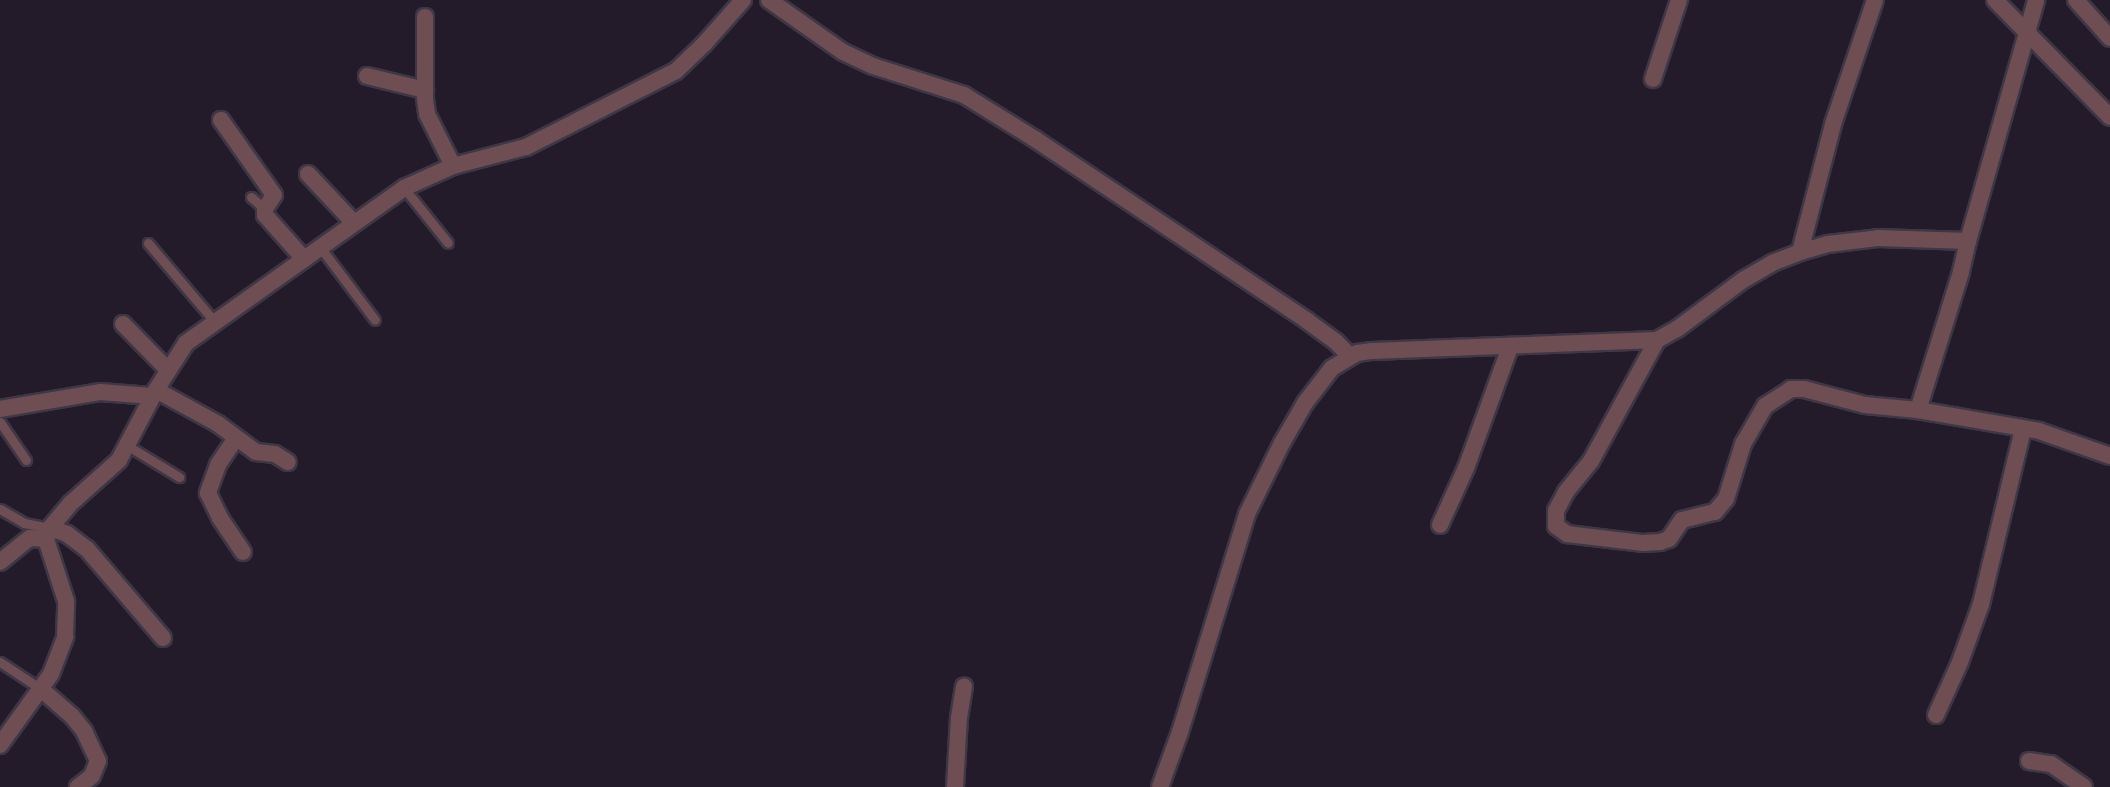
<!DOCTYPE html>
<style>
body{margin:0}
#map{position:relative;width:2110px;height:787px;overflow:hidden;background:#231b2a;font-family:"Open Sans",sans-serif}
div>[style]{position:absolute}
.roads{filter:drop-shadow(2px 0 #3e3745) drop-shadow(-2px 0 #3e3745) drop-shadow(0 2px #3e3745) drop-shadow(0 -2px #3e3745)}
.service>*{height:9px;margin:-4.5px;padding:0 4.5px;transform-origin:4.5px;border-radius:4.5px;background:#6e4e53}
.minor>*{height:16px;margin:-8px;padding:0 8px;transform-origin:8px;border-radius:8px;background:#6e4e53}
span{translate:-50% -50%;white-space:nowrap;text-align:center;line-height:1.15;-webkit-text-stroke:4.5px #231b2a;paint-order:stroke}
</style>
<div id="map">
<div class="roads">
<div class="service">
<i style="left:404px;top:188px;width:70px;rotate:51.3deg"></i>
<i style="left:251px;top:197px;width:18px;rotate:41deg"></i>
<i style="left:148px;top:243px;width:104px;rotate:49.7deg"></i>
<i style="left:320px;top:247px;width:91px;rotate:53deg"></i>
<i style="left:0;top:422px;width:46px;rotate:55.6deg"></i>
<i style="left:128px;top:446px;width:60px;rotate:31.3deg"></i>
<i style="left:0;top:509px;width:28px;rotate:30deg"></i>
<i style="left:24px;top:523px;width:26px;rotate:11deg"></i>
<i style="left:0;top:662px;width:49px;rotate:33.4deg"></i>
</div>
<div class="minor">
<i style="left:769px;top:0;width:90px;rotate:35.1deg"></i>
<i style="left:843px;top:52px;width:33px;rotate:25deg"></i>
<i style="left:873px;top:66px;width:96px;rotate:17.7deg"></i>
<i style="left:964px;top:95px;width:84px;rotate:31.8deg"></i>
<i style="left:1035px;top:139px;width:326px;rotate:33.7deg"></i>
<i style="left:1306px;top:320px;width:37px;rotate:36deg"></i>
<i style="left:1336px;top:342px;width:20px;rotate:45deg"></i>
<i style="left:1995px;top:0;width:164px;rotate:45.5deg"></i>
<i style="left:2076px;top:0;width:51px;rotate:48.2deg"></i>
<i style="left:425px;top:17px;width:82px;rotate:90deg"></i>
<i style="left:425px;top:99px;width:15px;rotate:82deg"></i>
<i style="left:427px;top:114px;width:58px;rotate:63.4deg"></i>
<i style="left:367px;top:76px;width:60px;rotate:13.6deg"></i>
<i style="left:1653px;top:79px;width:83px;rotate:-71.8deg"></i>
<i style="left:221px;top:120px;width:92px;rotate:54.8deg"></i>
<i style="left:274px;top:195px;width:17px;rotate:123deg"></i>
<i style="left:265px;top:209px;width:6px;rotate:90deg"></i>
<i style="left:265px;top:215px;width:59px;rotate:48.4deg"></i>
<i style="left:308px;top:174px;width:67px;rotate:46.8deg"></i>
<i style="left:1968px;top:241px;width:32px;rotate:103deg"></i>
<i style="left:1961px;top:272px;width:145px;rotate:107.3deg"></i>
<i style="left:1918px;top:410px;width:123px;rotate:9.8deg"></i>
<i style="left:2039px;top:431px;width:75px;rotate:19.4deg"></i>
<i style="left:1800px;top:252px;width:132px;rotate:-75.5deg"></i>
<i style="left:1833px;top:124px;width:131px;rotate:-71.3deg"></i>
<i style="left:123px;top:324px;width:64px;rotate:45.6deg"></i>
<i style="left:1657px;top:340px;width:138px;rotate:118.6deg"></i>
<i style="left:1591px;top:461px;width:40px;rotate:129deg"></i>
<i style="left:1566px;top:492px;width:21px;rotate:118deg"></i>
<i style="left:1556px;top:511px;width:15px;rotate:90deg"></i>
<i style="left:1556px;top:526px;width:14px;rotate:36deg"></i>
<i style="left:1567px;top:534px;width:77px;rotate:6.8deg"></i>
<i style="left:1643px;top:543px;width:17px;rotate:-3deg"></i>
<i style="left:1660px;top:542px;width:9px;rotate:-18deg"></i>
<i style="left:1669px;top:539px;width:23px;rotate:-56deg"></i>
<i style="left:1682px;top:520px;width:34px;rotate:-14deg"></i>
<i style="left:1715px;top:512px;width:17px;rotate:-50deg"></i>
<i style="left:1726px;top:499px;width:58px;rotate:-72.8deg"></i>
<i style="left:1743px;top:444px;width:44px;rotate:-59.9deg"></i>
<i style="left:1765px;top:406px;width:31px;rotate:-33deg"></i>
<i style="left:1791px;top:389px;width:13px"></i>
<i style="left:1804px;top:389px;width:63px;rotate:14.7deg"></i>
<i style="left:1865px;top:405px;width:53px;rotate:5.4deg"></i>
<i style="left:156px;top:390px;width:71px;rotate:28.7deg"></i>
<i style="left:218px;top:424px;width:47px;rotate:36.4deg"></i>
<i style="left:256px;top:452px;width:19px;rotate:6deg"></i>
<i style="left:275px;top:454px;width:15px;rotate:32deg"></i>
<i style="left:0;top:409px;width:101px;rotate:-9.6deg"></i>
<i style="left:100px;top:392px;width:52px;rotate:4.4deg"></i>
<i style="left:236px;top:438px;width:32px;rotate:124deg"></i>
<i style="left:218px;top:465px;width:30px;rotate:110deg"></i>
<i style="left:208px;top:493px;width:28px;rotate:64deg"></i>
<i style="left:220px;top:518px;width:41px;rotate:55.9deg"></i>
<i style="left:1440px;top:525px;width:63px;rotate:-65.5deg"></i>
<i style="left:1466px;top:468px;width:129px;rotate:-70deg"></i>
<i style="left:50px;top:528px;width:18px;rotate:19deg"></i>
<i style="left:67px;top:534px;width:25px;rotate:37deg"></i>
<i style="left:87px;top:549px;width:117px;rotate:49.5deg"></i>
<i style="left:0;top:562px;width:38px;rotate:-39deg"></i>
<i style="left:30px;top:538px;width:16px;rotate:4deg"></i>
<i style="left:41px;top:689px;width:41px;rotate:41.1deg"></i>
<i style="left:72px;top:716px;width:19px;rotate:51deg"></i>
<i style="left:84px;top:731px;width:33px;rotate:65deg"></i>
<i style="left:98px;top:761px;width:16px;rotate:112deg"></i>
<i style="left:92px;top:776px;width:18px;rotate:142deg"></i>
<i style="left:1936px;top:715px;width:58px;rotate:-65.6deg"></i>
<i style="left:1960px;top:662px;width:62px;rotate:-70.1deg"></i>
<i style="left:1981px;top:604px;width:180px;rotate:-76.5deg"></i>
<i style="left:0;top:745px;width:87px;rotate:-54.3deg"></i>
<i style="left:51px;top:674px;width:40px;rotate:-69deg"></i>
<i style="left:65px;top:637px;width:36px;rotate:-88deg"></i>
<i style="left:66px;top:601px;width:65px;rotate:-107.9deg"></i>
<i style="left:46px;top:539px;width:12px;rotate:-70deg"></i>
<i style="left:50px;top:528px;width:31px;rotate:-50deg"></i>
<i style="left:70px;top:504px;width:66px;rotate:-41.9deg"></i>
<i style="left:119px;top:460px;width:79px;rotate:-62.1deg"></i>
<i style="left:156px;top:390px;width:56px;rotate:-57.4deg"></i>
<i style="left:186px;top:343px;width:267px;rotate:-35.4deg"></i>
<i style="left:404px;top:188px;width:54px;rotate:-24.2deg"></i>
<i style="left:453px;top:166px;width:75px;rotate:-14.6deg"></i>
<i style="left:526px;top:147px;width:168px;rotate:-26.9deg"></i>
<i style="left:676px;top:71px;width:40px;rotate:-44deg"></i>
<i style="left:705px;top:43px;width:57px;rotate:-48.5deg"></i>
<i style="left:2029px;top:761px;width:22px;rotate:8deg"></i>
<i style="left:2051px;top:764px;width:40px;rotate:34.9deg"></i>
<i style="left:955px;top:787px;width:69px;rotate:-86.7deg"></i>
<i style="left:959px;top:718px;width:32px;rotate:-81deg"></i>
<i style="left:1160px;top:787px;width:59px;rotate:-70deg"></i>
<i style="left:1180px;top:732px;width:228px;rotate:-72.9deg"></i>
<i style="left:1247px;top:514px;width:79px;rotate:-63.8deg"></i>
<i style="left:1282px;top:443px;width:46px;rotate:-60.1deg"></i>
<i style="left:1305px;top:403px;width:44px;rotate:-52.4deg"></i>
<i style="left:1332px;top:368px;width:29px;rotate:-31deg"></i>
<i style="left:1357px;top:353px;width:15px;rotate:-8deg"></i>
<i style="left:1372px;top:351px;width:285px;rotate:-2.2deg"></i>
<i style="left:1657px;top:340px;width:23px;rotate:-29deg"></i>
<i style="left:1677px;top:329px;width:82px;rotate:-36.6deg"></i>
<i style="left:1743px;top:280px;width:34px;rotate:-30deg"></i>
<i style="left:1772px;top:263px;width:30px;rotate:-21deg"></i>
<i style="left:1800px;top:252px;width:29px;rotate:-16deg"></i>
<i style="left:1828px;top:244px;width:50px;rotate:-6.8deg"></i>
<i style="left:1878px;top:238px;width:90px;rotate:1.9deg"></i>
<i style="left:1968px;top:241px;width:250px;rotate:-74.2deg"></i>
</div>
</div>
</div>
